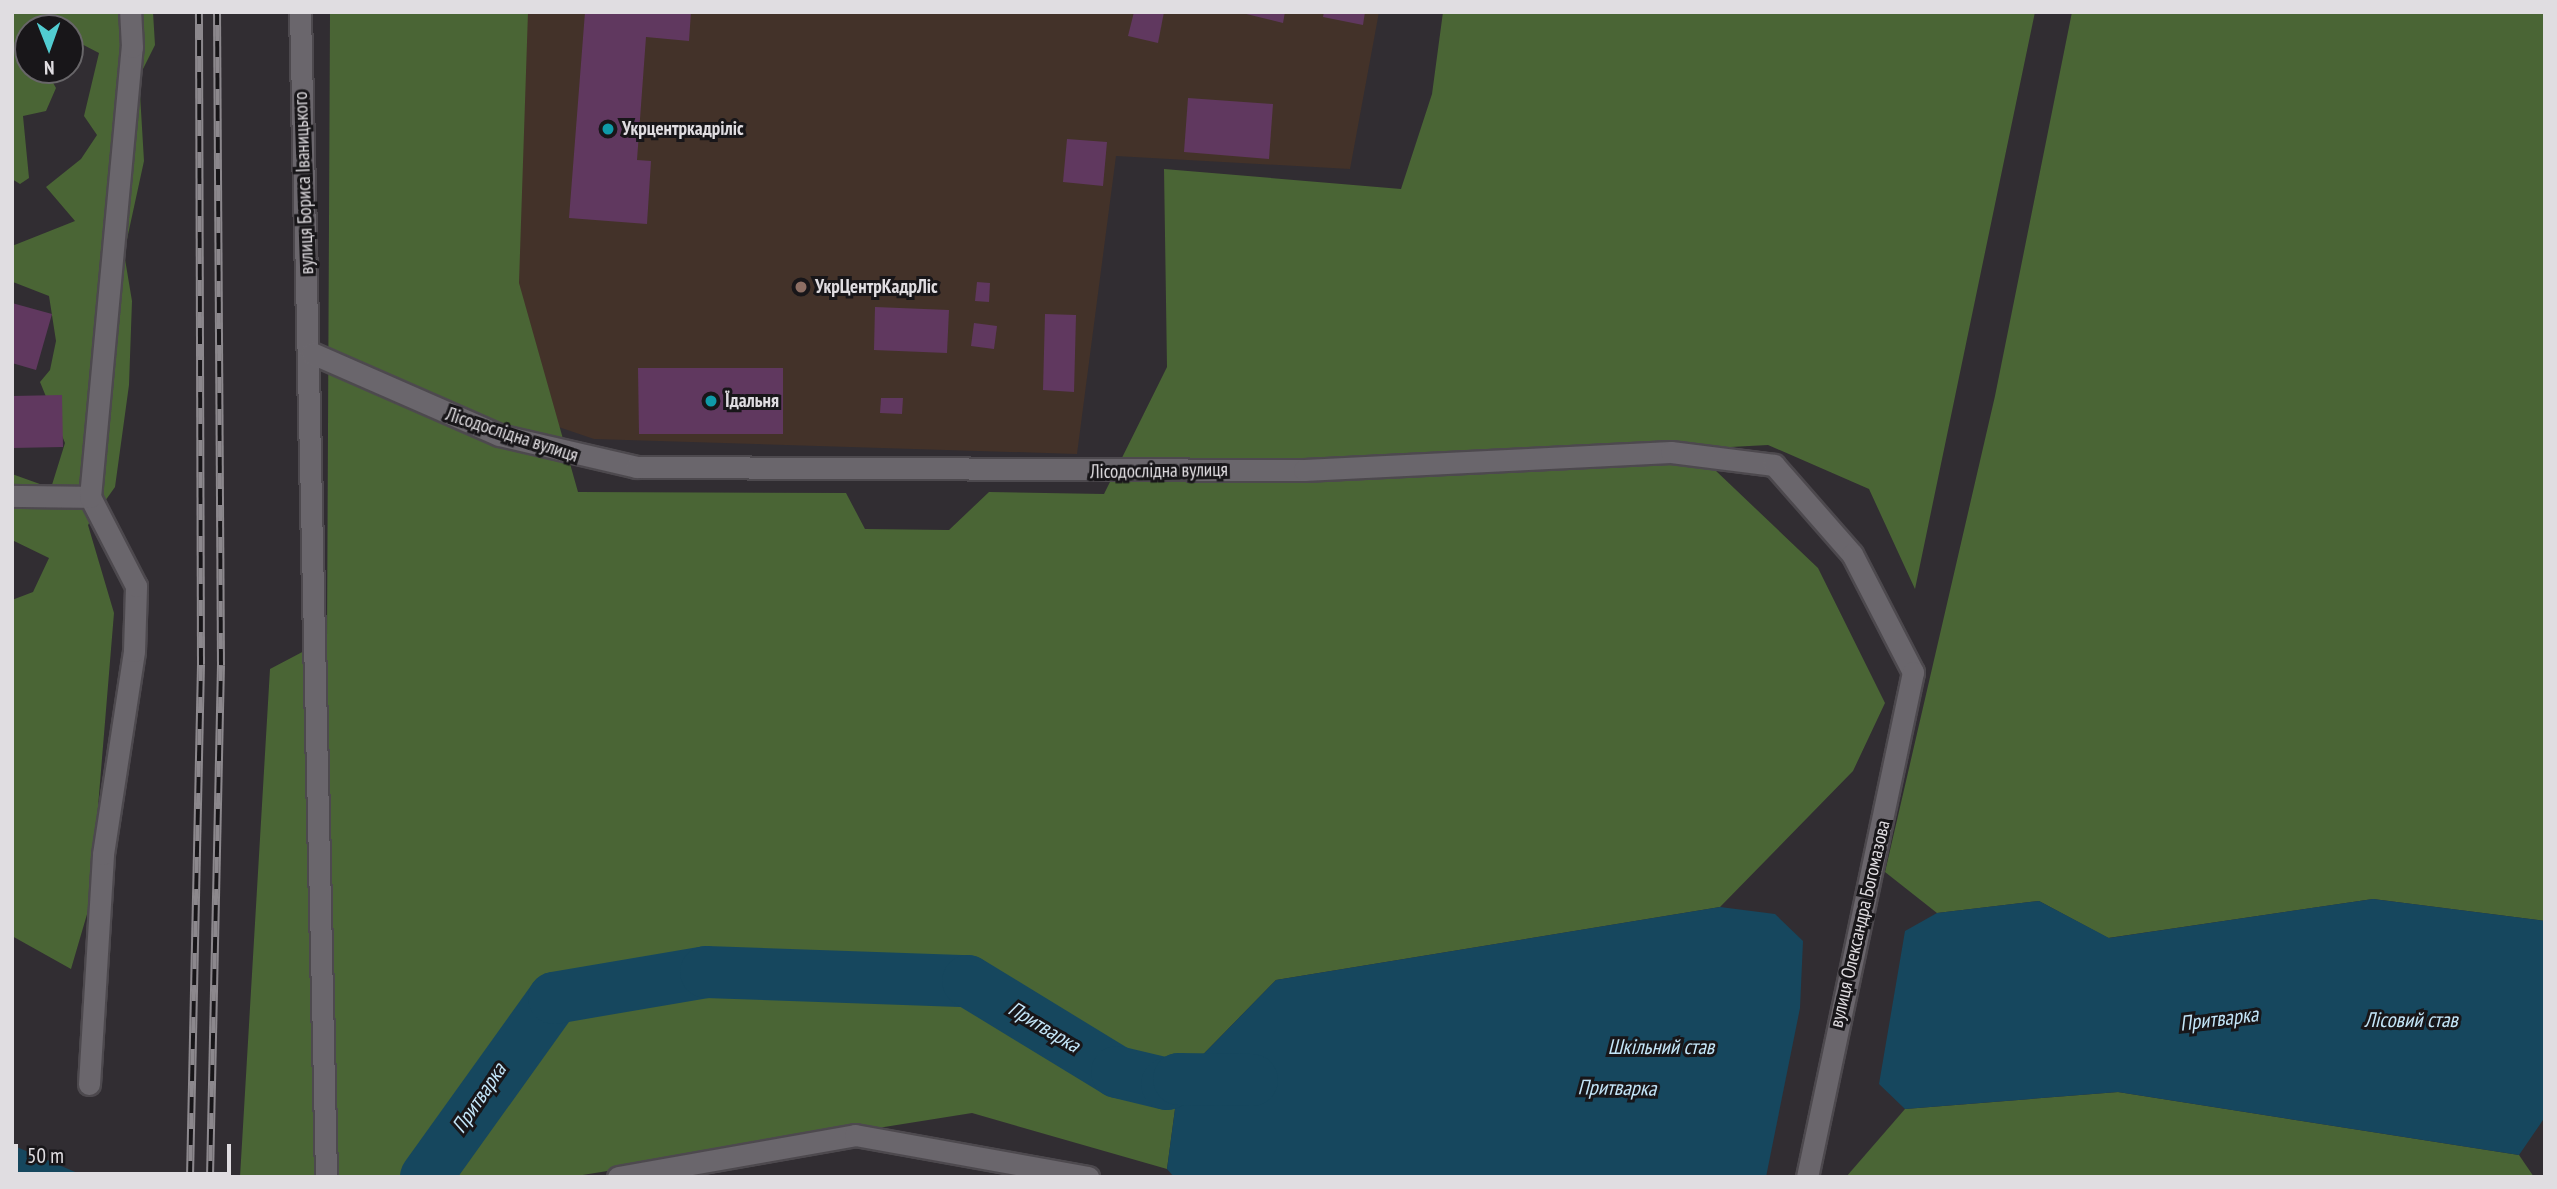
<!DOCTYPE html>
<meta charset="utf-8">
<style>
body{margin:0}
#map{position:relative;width:2557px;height:1189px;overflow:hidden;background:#312d32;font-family:"PT Sans Narrow",sans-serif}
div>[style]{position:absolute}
.education>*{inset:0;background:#433229}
.forest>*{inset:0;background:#4a6535}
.water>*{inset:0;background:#16475e}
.river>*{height:52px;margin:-26px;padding:0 26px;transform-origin:26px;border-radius:26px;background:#16475e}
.building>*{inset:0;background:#60385f}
.roads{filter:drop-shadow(2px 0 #4d494e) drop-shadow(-2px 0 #4d494e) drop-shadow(0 2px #4d494e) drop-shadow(0 -2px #4d494e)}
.street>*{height:21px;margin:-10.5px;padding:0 10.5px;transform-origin:10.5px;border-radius:10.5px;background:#6a666c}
.rail>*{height:8px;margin-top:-4px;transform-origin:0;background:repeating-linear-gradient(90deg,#181619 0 16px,#8c888d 0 32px);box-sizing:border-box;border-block:2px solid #8c888d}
.dots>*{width:19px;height:19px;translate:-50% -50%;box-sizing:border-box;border:4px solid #181619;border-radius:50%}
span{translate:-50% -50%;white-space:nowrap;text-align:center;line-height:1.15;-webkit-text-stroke:6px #181619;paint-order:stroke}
.poi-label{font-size:19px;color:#e0dde1;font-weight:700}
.left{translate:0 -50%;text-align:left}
.street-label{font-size:19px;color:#e0dde1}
.water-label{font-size:21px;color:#c4e6f9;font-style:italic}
.frame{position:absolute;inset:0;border:14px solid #e0dde1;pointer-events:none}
.north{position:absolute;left:14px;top:14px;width:70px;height:70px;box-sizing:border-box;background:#181619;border:2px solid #686669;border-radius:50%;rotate:179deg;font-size:19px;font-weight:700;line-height:28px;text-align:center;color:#e0dde1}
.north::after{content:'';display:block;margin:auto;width:24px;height:32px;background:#51ccd1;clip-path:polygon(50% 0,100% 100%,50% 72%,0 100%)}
.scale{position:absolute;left:14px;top:1144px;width:217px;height:32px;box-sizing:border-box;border:4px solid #e0dde1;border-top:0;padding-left:9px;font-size:21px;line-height:24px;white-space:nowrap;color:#e0dde1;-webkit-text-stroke:5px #181619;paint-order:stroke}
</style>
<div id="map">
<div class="education">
<i style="clip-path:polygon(520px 12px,1379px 12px,1350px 169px,1116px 156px,1077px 454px,594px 439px,497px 406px)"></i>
</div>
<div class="forest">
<i style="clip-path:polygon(12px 12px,153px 12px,155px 45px,139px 77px,144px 161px,124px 253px,132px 301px,129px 385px,115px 487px,88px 525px,114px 613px,90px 904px,71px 969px,12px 936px,12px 600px,33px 592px,49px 558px,12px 540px,12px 474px,51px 488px,65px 443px,40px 382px,50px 370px,56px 341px,49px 296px,13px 282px,12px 246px,75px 221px,46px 187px,81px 159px,97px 135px,84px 116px,99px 53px,70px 38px,70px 28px,28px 28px,28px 70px,46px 70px,56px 88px,46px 111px,23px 116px,29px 178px,20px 184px,12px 179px)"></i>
<i style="clip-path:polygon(330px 12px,528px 12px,519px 283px,578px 492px,846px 493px,865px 529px,949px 530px,989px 492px,1104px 494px,1167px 367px,1164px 169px,1401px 189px,1432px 94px,1443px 12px,2035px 12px,1915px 589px,1869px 489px,1768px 445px,1693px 449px,1818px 568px,1885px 703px,1853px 771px,1720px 907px,1276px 980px,1179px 1079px,1167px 1169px,972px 1113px,570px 1177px,240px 1177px,270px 669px,327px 639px)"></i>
<i style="clip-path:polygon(2072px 12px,2545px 12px,2545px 921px,2373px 899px,2108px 938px,2039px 901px,1937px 913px,1885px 872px,1995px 396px)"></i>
<i style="clip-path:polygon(2118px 1092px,2519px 1155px,2534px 1177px,1846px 1177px,1905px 1109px)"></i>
</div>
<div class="water">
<i style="clip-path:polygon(2373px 899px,2545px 921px,2545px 1117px,2519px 1155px,2118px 1092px,1905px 1109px,1879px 1084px,1905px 931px,1937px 913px,2039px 901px,2109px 938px)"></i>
<i style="clip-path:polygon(1720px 907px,1775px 914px,1803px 941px,1800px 1008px,1766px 1177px,1174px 1177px,1167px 1169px,1179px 1079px,1276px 980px)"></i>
<i style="clip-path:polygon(12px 1144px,12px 1145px,87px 1177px,12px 1177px)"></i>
</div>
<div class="river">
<i style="left:426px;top:1177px;width:220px;rotate:-54.4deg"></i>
<i style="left:554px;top:998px;width:154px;rotate:-9.7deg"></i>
<i style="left:706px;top:972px;width:262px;rotate:2deg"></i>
<i style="left:968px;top:981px;width:175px;rotate:31.4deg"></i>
<i style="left:1117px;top:1072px;width:51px;rotate:13.5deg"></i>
<i style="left:1167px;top:1084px;width:13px;rotate:-23deg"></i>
<i style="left:1179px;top:1079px;width:73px;rotate:0.8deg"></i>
</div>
<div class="building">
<i style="clip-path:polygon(585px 12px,691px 12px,689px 41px,646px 37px,637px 160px,651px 161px,647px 224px,569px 218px)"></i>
<i style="clip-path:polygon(1134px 12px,1164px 12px,1158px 43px,1128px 36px)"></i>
<i style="clip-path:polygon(1238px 12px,1285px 12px,1283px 23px)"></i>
<i style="clip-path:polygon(1324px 12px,1365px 12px,1363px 25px,1323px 17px)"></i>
<i style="clip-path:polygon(1188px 98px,1273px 104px,1269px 159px,1184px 152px)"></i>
<i style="clip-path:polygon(1067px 139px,1107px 142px,1103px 186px,1063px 182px)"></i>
<i style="clip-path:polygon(977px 282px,990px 283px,989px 302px,975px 301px)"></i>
<i style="clip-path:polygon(12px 303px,52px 314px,36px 370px,12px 363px)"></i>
<i style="clip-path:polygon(875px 307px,949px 310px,947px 353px,874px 350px)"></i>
<i style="clip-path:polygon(1045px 314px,1076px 315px,1074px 392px,1043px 390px)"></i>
<i style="clip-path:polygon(974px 323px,997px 326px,994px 349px,971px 346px)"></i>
<i style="clip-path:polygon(638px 368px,783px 368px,783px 434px,639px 434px)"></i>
<i style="clip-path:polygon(62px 395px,63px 447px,12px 448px,12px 396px)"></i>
<i style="clip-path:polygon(881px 398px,903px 398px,902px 414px,880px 413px)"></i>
</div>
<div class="roads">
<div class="street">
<i style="left:300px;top:12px;width:1165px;rotate:88.72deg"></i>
<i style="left:312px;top:353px;width:204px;rotate:23.7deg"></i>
<i style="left:499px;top:435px;width:141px;rotate:13.1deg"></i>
<i style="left:636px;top:467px;width:668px;rotate:0.26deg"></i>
<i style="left:1304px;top:470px;width:367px;rotate:-2.8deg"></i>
<i style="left:1671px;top:452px;width:104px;rotate:7.2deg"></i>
<i style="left:1774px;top:465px;width:118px;rotate:48.8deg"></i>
<i style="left:1852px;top:554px;width:133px;rotate:62.7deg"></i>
<i style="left:1913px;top:672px;width:516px;rotate:101.85deg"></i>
<i style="left:12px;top:496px;width:78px;rotate:0.7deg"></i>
<i style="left:89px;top:1084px;width:230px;rotate:-86.5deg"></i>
<i style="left:103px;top:854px;width:205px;rotate:-81.3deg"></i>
<i style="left:134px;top:651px;width:65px;rotate:-88.2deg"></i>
<i style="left:136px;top:586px;width:100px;rotate:-117.3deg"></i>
<i style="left:90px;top:497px;width:452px;rotate:-84.7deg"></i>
<i style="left:132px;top:47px;width:35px;rotate:-93deg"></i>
<i style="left:618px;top:1177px;width:241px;rotate:-10deg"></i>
<i style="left:855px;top:1135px;width:237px;rotate:10.2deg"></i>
</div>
</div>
<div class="rail">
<i style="left:190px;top:1177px;width:513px;rotate:-88.77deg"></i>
<i style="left:201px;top:664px;width:652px;rotate:-90.18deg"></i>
<i style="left:210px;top:1177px;width:512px;rotate:-88.77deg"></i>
<i style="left:221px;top:665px;width:653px;rotate:-90.35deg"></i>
</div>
<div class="dots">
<i style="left:608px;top:129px;background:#0f9aa8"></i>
<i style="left:801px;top:287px;background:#8d6e63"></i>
<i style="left:711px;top:401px;background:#0f9aa8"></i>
</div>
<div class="poi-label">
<span class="left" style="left:622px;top:129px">Укрцентркадріліс</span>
<span class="left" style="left:815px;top:287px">УкрЦентрКадрЛіс</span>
<span class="left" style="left:725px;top:401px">Їдальня</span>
</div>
<div class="street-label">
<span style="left:304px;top:183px;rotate:-92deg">вулиця Бориса Іваницького</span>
<span style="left:512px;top:435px;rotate:18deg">Лісодослідна вулиця</span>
<span style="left:1159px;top:471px;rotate:-1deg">Лісодослідна вулиця</span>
<span style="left:1860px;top:924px;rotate:-77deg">вулиця Олександра Богомазова</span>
</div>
<div class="water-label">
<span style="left:2219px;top:1019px;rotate:-7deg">Притварка</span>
<span style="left:2411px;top:1020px">Лісовий став</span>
<span style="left:1044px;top:1027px;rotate:31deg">Притварка</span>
<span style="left:1661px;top:1047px">Шкільний став</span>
<span style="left:1617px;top:1088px;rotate:1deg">Притварка</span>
<span style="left:479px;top:1098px;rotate:-56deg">Притварка</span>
</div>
<div class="frame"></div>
<div class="north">N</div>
<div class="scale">50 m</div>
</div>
